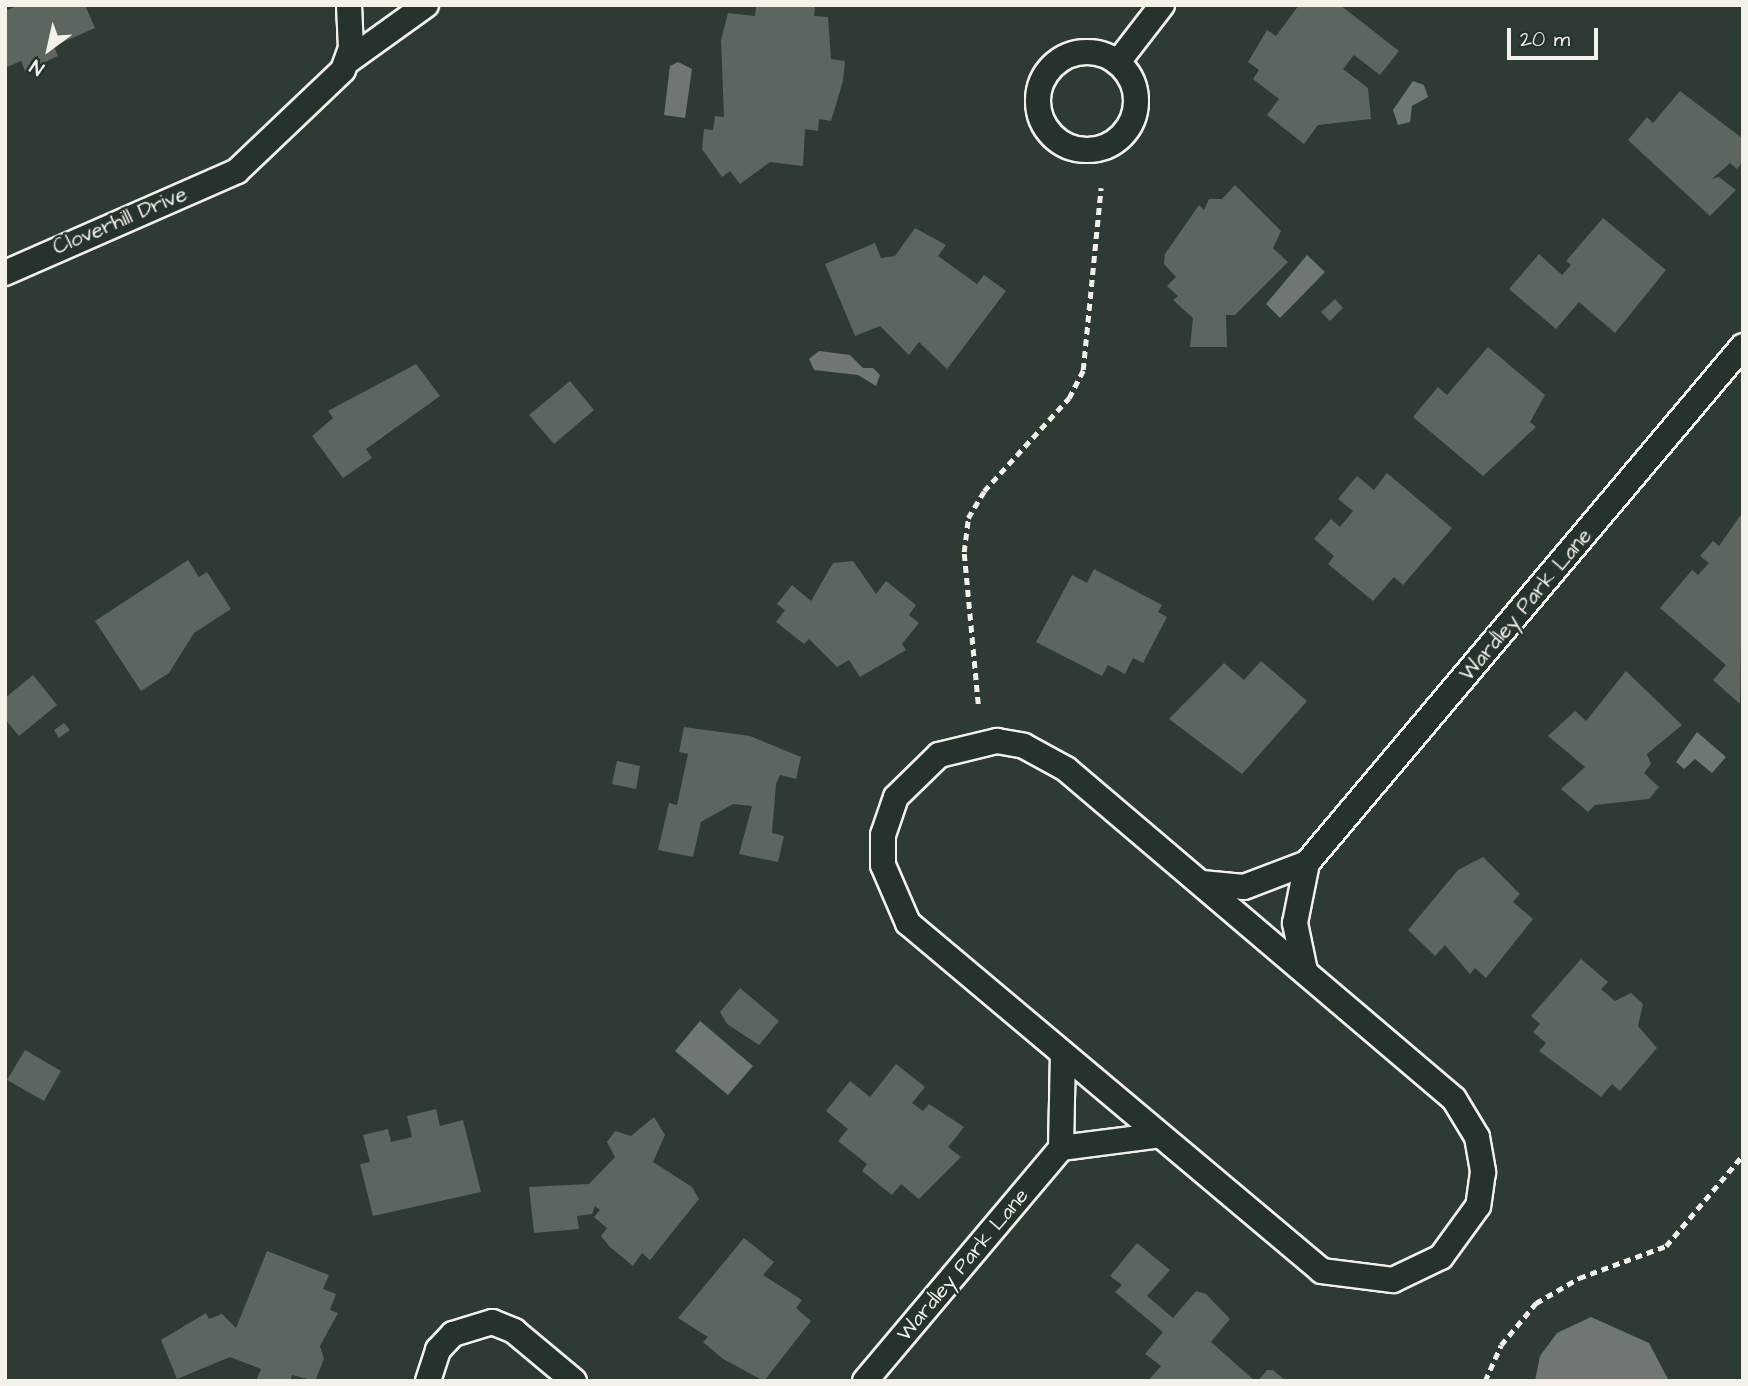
<!DOCTYPE html>
<style>
body{margin:0}
#map{position:relative;width:1748px;height:1386px;overflow:hidden;background:#2e3b34;font-family:"Architects Daughter",sans-serif}
div>[style]{position:absolute}
.water>*{inset:0;background:#6f7770}
.building>*{inset:0;background:#5c655e}
.path>*{height:4.5px;margin-top:-2.25px;transform-origin:0;background:repeating-linear-gradient(90deg,#f4f1e8 0 7px,transparent 0 12px)}
.roads{filter:drop-shadow(2px 0 #f4f1e8) drop-shadow(-2px 0 #f4f1e8) drop-shadow(0 2px #f4f1e8) drop-shadow(0 -2px #f4f1e8)}
.street>*{height:24px;margin:-12px;padding:0 12px;transform-origin:12px;border-radius:12px;background:#26332d}
.street>.ring{margin:-12px;padding:0;box-sizing:content-box;background:none;border:24px solid #26332d;border-radius:50%}
span{translate:-50% -50%;white-space:nowrap;text-align:center;line-height:1.15;-webkit-text-stroke:5px #26332d;paint-order:stroke}
.street-label{font-size:21px;color:#f4f1e8}
.frame{position:absolute;inset:0;border:7px solid #f4f1e8;pointer-events:none}
.north{position:absolute;left:14px;top:14px;width:70px;height:70px;-webkit-text-stroke:5px #26332d;paint-order:stroke;rotate:213deg;font-size:19px;font-weight:700;line-height:28px;text-align:center;color:#f4f1e8}
.north::after{content:'';display:block;margin:auto;width:24px;height:32px;background:#f4f1e8;clip-path:polygon(50% 0,100% 100%,50% 72%,0 100%)}
.scale{position:absolute;left:1507px;top:28px;width:91px;height:32px;box-sizing:border-box;border:4px solid #f4f1e8;border-top:0;padding-left:9px;font-size:21px;line-height:24px;white-space:nowrap;color:#f4f1e8;-webkit-text-stroke:5px #26332d;paint-order:stroke}
</style>
<div id="map">
<div class="water">
<i style="clip-path:polygon(678px 62px,692px 69px,685px 118px,664px 115px,670px 66px)"></i>
<i style="clip-path:polygon(1413px 81px,1424px 85px,1428px 97px,1412px 106px,1410px 122px,1398px 125px,1393px 110px)"></i>
<i style="clip-path:polygon(1307px 255px,1325px 272px,1280px 318px,1266px 304px)"></i>
<i style="clip-path:polygon(819px 351px,850px 355px,863px 368px,873px 368px,880px 375px,876px 386px,858px 375px,814px 370px,809px 359px)"></i>
<i style="clip-path:polygon(1697px 732px,1726px 757px,1712px 773px,1695px 759px,1684px 769px,1676px 762px)"></i>
<i style="clip-path:polygon(700px 1021px,753px 1066px,728px 1095px,675px 1051px)"></i>
<i style="clip-path:polygon(1591px 1317px,1649px 1343px,1669px 1381px,1535px 1381px,1540px 1356px,1557px 1333px)"></i>
</div>
<div class="building">
<i style="clip-path:polygon(19px 5px,85px 5px,95px 28px,54px 46px,58px 56px,25px 71px,21px 61px,5px 68px,5px 11px)"></i>
<i style="clip-path:polygon(779px 5px,815px 7px,814px 16px,828px 17px,831px 59px,845px 61px,843px 81px,831px 121px,819px 119px,818px 131px,805px 129px,803px 166px,770px 162px,740px 184px,730px 171px,722px 177px,702px 149px,704px 129px,713px 130px,715px 116px,724px 117px,721px 40px,728px 13px,755px 16px,756px 7px)"></i>
<i style="clip-path:polygon(1299px 5px,1340px 5px,1399px 51px,1380px 75px,1354px 55px,1343px 69px,1368px 88px,1371px 119px,1318px 125px,1304px 144px,1267px 115px,1279px 99px,1253px 79px,1259px 70px,1248px 62px,1267px 30px,1276px 36px)"></i>
<i style="clip-path:polygon(1680px 91px,1742px 138px,1743px 162px,1737px 169px,1730px 163px,1712px 179px,1719px 177px,1736px 190px,1710px 216px,1628px 140px,1647px 117px,1653px 123px)"></i>
<i style="clip-path:polygon(1235px 185px,1281px 231px,1273px 248px,1288px 262px,1235px 315px,1226px 315px,1227px 347px,1190px 347px,1193px 318px,1173px 300px,1178px 296px,1167px 286px,1176px 277px,1164px 264px,1165px 254px,1199px 205px,1204px 210px,1209px 199px,1222px 199px)"></i>
<i style="clip-path:polygon(1603px 218px,1666px 270px,1615px 333px,1579px 302px,1556px 329px,1509px 289px,1539px 254px,1562px 275px,1571px 265px,1566px 261px)"></i>
<i style="clip-path:polygon(915px 228px,946px 245px,938px 256px,977px 284px,984px 275px,1006px 291px,947px 369px,919px 342px,909px 355px,880px 326px,855px 336px,825px 264px,875px 243px,881px 258px,895px 256px)"></i>
<i style="clip-path:polygon(1335px 299px,1343px 308px,1330px 321px,1321px 312px)"></i>
<i style="clip-path:polygon(1488px 347px,1545px 395px,1530px 422px,1536px 427px,1483px 476px,1413px 417px,1438px 387px,1447px 395px)"></i>
<i style="clip-path:polygon(416px 364px,440px 396px,366px 449px,372px 458px,343px 478px,312px 436px,333px 418px,328px 411px)"></i>
<i style="clip-path:polygon(570px 381px,594px 410px,554px 444px,529px 415px)"></i>
<i style="clip-path:polygon(1387px 473px,1452px 528px,1403px 585px,1394px 577px,1373px 601px,1328px 564px,1334px 556px,1314px 539px,1331px 519px,1340px 527px,1353px 511px,1338px 499px,1357px 476px,1374px 490px)"></i>
<i style="clip-path:polygon(1740px 516px,1743px 518px,1740px 704px,1713px 680px,1726px 665px,1660px 608px,1692px 570px,1698px 575px,1709px 563px,1700px 556px,1713px 541px,1719px 546px)"></i>
<i style="clip-path:polygon(188px 560px,199px 577px,207px 572px,231px 609px,194px 633px,169px 673px,141px 691px,95px 621px)"></i>
<i style="clip-path:polygon(853px 561px,876px 594px,886px 581px,916px 605px,909px 615px,919px 623px,902px 644px,906px 650px,860px 677px,849px 660px,837px 667px,809px 639px,804px 644px,776px 622px,785px 610px,777px 604px,792px 585px,811px 601px,833px 563px)"></i>
<i style="clip-path:polygon(1094px 569px,1162px 605px,1158px 612px,1167px 617px,1143px 663px,1133px 658px,1125px 674px,1108px 665px,1102px 676px,1036px 642px,1072px 575px,1087px 583px)"></i>
<i style="clip-path:polygon(1261px 661px,1307px 701px,1242px 774px,1169px 719px,1224px 663px,1244px 680px)"></i>
<i style="clip-path:polygon(1626px 671px,1682px 725px,1647px 754px,1651px 764px,1644px 773px,1659px 787px,1649px 799px,1595px 805px,1588px 812px,1561px 789px,1585px 767px,1548px 736px,1575px 711px,1586px 721px)"></i>
<i style="clip-path:polygon(33px 675px,57px 705px,19px 736px,5px 719px,5px 698px)"></i>
<i style="clip-path:polygon(64px 723px,70px 730px,59px 738px,54px 730px)"></i>
<i style="clip-path:polygon(684px 727px,750px 736px,801px 757px,796px 779px,780px 775px,776px 784px,772px 833px,784px 836px,778px 862px,739px 854px,752px 806px,733px 804px,701px 822px,693px 857px,658px 850px,669px 803px,677px 805px,688px 754px,679px 752px)"></i>
<i style="clip-path:polygon(617px 761px,640px 766px,636px 789px,612px 784px)"></i>
<i style="clip-path:polygon(1483px 857px,1520px 894px,1513px 902px,1533px 919px,1486px 978px,1475px 968px,1470px 974px,1445px 945px,1435px 956px,1408px 930px,1458px 870px)"></i>
<i style="clip-path:polygon(1581px 959px,1608px 982px,1601px 989px,1615px 1001px,1631px 993px,1643px 1004px,1638px 1026px,1657px 1048px,1620px 1091px,1612px 1084px,1601px 1097px,1539px 1051px,1546px 1043px,1533px 1032px,1540px 1024px,1531px 1016px)"></i>
<i style="clip-path:polygon(740px 988px,779px 1021px,759px 1045px,727px 1024px,720px 1012px)"></i>
<i style="clip-path:polygon(25px 1050px,61px 1071px,44px 1101px,7px 1080px)"></i>
<i style="clip-path:polygon(896px 1064px,925px 1087px,912px 1103px,923px 1111px,929px 1104px,964px 1127px,948px 1147px,961px 1157px,919px 1199px,901px 1184px,892px 1195px,862px 1171px,867px 1164px,838px 1141px,848px 1129px,826px 1111px,850px 1081px,870px 1097px)"></i>
<i style="clip-path:polygon(436px 1109px,440px 1126px,463px 1120px,481px 1192px,373px 1216px,360px 1164px,370px 1162px,363px 1135px,388px 1129px,391px 1142px,412px 1137px,407px 1116px)"></i>
<i style="clip-path:polygon(654px 1117px,665px 1135px,653px 1162px,692px 1187px,699px 1199px,650px 1260px,642px 1253px,633px 1266px,610px 1247px,601px 1236px,607px 1228px,594px 1217px,600px 1210px,595px 1206px,592px 1214px,577px 1216px,579px 1229px,534px 1233px,529px 1187px,589px 1184px,615px 1157px,607px 1142px,615px 1131px,631px 1136px)"></i>
<i style="clip-path:polygon(744px 1238px,774px 1262px,763px 1275px,802px 1300px,796px 1308px,811px 1321px,764px 1381px,723px 1359px,703px 1342px,708px 1337px,678px 1318px)"></i>
<i style="clip-path:polygon(1137px 1243px,1170px 1270px,1147px 1296px,1173px 1318px,1196px 1291px,1206px 1294px,1230px 1319px,1211px 1342px,1255px 1381px,1148px 1381px,1161px 1366px,1145px 1354px,1163px 1332px,1115px 1292px,1122px 1285px,1110px 1276px)"></i>
<i style="clip-path:polygon(267px 1251px,329px 1275px,323px 1289px,336px 1294px,330px 1310px,338px 1313px,320px 1346px,324px 1359px,315px 1381px,292px 1375px,290px 1381px,256px 1381px,261px 1369px,230px 1357px,177px 1379px,161px 1340px,206px 1313px,209px 1319px,222px 1314px,236px 1328px)"></i>
<i style="clip-path:polygon(1267px 1370px,1273px 1370px,1286px 1381px,1258px 1381px)"></i>
</div>
<div class="path">
<i style="left:978px;top:704px;width:153px;rotate:-95.3deg"></i>
<i style="left:964px;top:552px;width:34px;rotate:-83deg"></i>
<i style="left:968px;top:518px;width:31px;rotate:-59deg"></i>
<i style="left:984px;top:491px;width:126px;rotate:-47.6deg"></i>
<i style="left:1069px;top:398px;width:31px;rotate:-63deg"></i>
<i style="left:1083px;top:370px;width:183px;rotate:-84.4deg"></i>
<i style="left:1485px;top:1381px;width:39px;rotate:-66deg"></i>
<i style="left:1501px;top:1345px;width:55px;rotate:-50.2deg"></i>
<i style="left:1536px;top:1303px;width:50px;rotate:-30.2deg"></i>
<i style="left:1579px;top:1278px;width:93px;rotate:-20.2deg"></i>
<i style="left:1666px;top:1246px;width:119px;rotate:-49.8deg"></i>
</div>
<div class="roads">
<div class="street">
<i class="ring" style="left:1038px;top:52px;width:74px;height:74px"></i>
<i style="left:348px;top:61px;width:96px;rotate:-35.7deg"></i>
<i style="left:1118px;top:62px;width:72px;rotate:-52.3deg"></i>
<i style="left:5px;top:273px;width:253px;rotate:-23.7deg"></i>
<i style="left:237px;top:171px;width:146px;rotate:-43.6deg"></i>
<i style="left:343px;top:70px;width:23px;rotate:-70deg"></i>
<i style="left:351px;top:48px;width:43px;rotate:-92.7deg"></i>
<i style="left:997px;top:741px;width:27px;rotate:10deg"></i>
<i style="left:1024px;top:746px;width:48px;rotate:28.7deg"></i>
<i style="left:1066px;top:769px;width:509px;rotate:40.38deg"></i>
<i style="left:1454px;top:1099px;width:44px;rotate:58.8deg"></i>
<i style="left:1477px;top:1137px;width:36px;rotate:80deg"></i>
<i style="left:1483px;top:1172px;width:34px;rotate:98deg"></i>
<i style="left:1478px;top:1206px;width:63px;rotate:126deg"></i>
<i style="left:1441px;top:1257px;width:53px;rotate:154.4deg"></i>
<i style="left:1393px;top:1280px;width:72px;rotate:-172.8deg"></i>
<i style="left:1322px;top:1271px;width:541px;rotate:-139.95deg"></i>
<i style="left:908px;top:923px;width:63px;rotate:-113.3deg"></i>
<i style="left:883px;top:865px;width:30px;rotate:-90deg"></i>
<i style="left:883px;top:835px;width:40px;rotate:-71.1deg"></i>
<i style="left:896px;top:797px;width:60px;rotate:-44.3deg"></i>
<i style="left:939px;top:755px;width:60px;rotate:-13.6deg"></i>
<i style="left:1202px;top:883px;width:42px;rotate:5.4deg"></i>
<i style="left:1244px;top:887px;width:67px;rotate:-20.9deg"></i>
<i style="left:1307px;top:863px;width:676px;rotate:-49.86deg"></i>
<i style="left:1305px;top:971px;width:49px;rotate:-101.8deg"></i>
<i style="left:1295px;top:923px;width:61px;rotate:-78.7deg"></i>
<i style="left:1061px;top:1148px;width:95px;rotate:-7.3deg"></i>
<i style="left:428px;top:1381px;width:33px;rotate:-72deg"></i>
<i style="left:438px;top:1350px;width:22px;rotate:-47deg"></i>
<i style="left:453px;top:1334px;width:41px;rotate:-17.1deg"></i>
<i style="left:492px;top:1322px;width:24px;rotate:22deg"></i>
<i style="left:514px;top:1331px;width:78px;rotate:39.8deg"></i>
<i style="left:865px;top:1381px;width:304px;rotate:-49.9deg"></i>
<i style="left:1061px;top:1148px;width:92px;rotate:-88.8deg"></i>
</div>
</div>
<div class="street-label">
<span style="left:120px;top:221px;rotate:-23deg">Cloverhill Drive</span>
<span style="left:1526px;top:605px;rotate:-50deg">Wardley Park Lane</span>
<span style="left:963px;top:1265px;rotate:-50deg">Wardley Park Lane</span>
</div>
<div class="frame"></div>
<div class="north">N</div>
<div class="scale">20 m</div>
</div>
